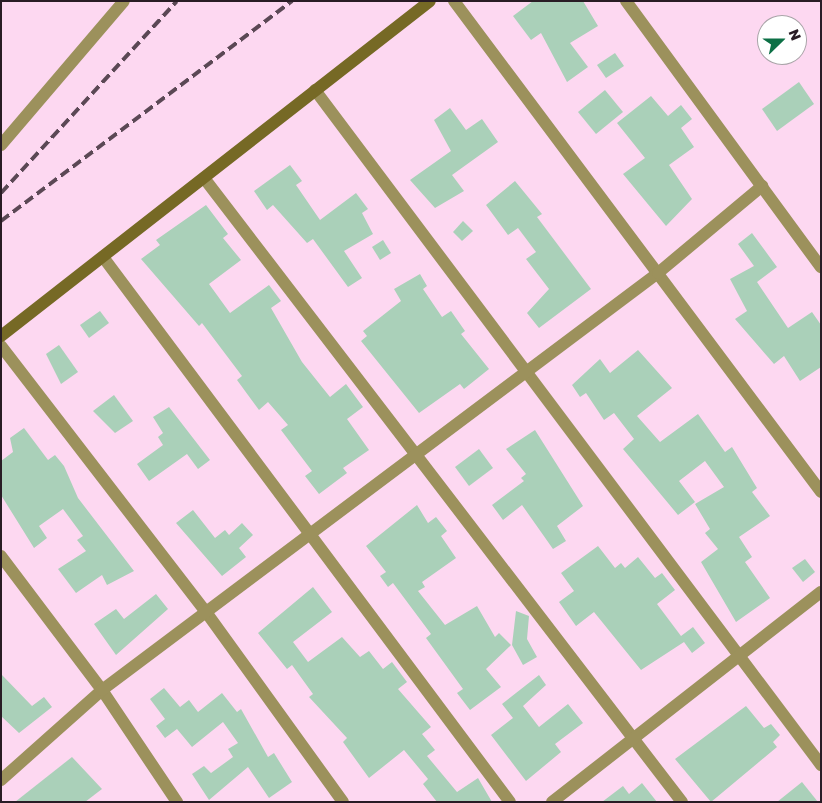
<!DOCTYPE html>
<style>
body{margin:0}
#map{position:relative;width:822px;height:803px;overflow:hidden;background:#fdd8f1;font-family:"Golos Text",sans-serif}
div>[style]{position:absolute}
.building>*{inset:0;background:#aad0b9}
.street>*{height:12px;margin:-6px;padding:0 6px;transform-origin:6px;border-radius:6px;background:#9c915c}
.secondary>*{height:12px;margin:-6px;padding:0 6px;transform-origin:6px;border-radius:6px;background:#766925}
.rail>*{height:4px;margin-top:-2px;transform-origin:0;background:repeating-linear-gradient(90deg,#5b4855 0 10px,transparent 0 15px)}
span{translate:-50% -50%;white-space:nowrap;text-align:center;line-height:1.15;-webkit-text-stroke:4px #fff;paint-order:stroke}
.frame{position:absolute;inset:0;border:2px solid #291c25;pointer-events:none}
.north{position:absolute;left:757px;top:15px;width:50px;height:50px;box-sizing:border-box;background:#fff;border:1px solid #a9a4a8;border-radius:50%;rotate:68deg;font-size:14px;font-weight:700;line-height:20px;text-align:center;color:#291c25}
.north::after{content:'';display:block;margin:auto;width:18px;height:22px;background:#0d7046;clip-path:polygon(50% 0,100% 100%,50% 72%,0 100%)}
</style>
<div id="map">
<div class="building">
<i style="clip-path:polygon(533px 1px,583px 1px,598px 26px,570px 43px,588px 67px,567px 82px,541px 33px,531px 40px,513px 16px)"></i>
<i style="clip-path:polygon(615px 53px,624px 66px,606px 78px,597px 65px)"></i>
<i style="clip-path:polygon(799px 82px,814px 104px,777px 131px,762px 109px)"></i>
<i style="clip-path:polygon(605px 90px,623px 112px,596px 134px,578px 112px)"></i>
<i style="clip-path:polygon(651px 96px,668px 116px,681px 105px,692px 119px,681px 128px,694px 147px,669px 165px,692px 199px,666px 226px,623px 174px,645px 158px,617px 123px)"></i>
<i style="clip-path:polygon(450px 108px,466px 130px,482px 119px,498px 142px,452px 175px,464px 191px,435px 208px,410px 180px,451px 151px,434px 120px)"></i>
<i style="clip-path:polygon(290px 165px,302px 181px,296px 185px,320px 220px,356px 193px,368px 209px,362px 213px,373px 234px,344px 251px,362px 278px,348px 287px,313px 239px,307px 243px,273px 205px,267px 210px,254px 191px)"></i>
<i style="clip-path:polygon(515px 181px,542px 214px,537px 217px,591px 289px,539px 328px,527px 313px,549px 289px,526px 259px,536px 252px,518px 228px,508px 235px,486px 205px)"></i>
<i style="clip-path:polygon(206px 205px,228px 234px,223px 238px,241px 260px,209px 284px,230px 313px,269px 285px,281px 301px,271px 308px,302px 362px,330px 397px,346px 384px,363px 407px,347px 419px,369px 450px,343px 468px,347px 473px,319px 494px,305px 476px,312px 471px,281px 430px,288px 425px,268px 402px,259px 410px,237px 380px,242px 376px,202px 323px,199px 326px,141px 259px,160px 245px,156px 240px)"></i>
<i style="clip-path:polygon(463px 221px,473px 231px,462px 241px,453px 232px)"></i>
<i style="clip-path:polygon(752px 233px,777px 267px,757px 282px,788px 328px,812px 312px,821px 325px,821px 367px,800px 381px,784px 356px,774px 364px,735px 319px,747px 311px,730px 279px,754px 266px,738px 244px)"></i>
<i style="clip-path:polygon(383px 240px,391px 253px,380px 260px,372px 247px)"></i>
<i style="clip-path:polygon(420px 274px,427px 286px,423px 289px,442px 317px,451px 311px,465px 331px,461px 334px,489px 369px,464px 389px,460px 384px,419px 413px,361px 341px,367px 336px,363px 331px,401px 301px,394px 289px)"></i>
<i style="clip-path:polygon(100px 311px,109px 323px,89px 338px,80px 325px)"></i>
<i style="clip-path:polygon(59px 345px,78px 372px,61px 384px,46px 354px)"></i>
<i style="clip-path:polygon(638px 350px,672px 388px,637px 416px,660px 442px,698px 414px,725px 452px,732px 447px,757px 488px,752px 492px,770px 516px,739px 537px,752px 557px,745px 562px,770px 598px,736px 622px,701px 562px,718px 549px,705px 533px,710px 529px,695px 504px,724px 487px,705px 461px,679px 481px,695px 502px,678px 515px,623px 449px,634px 439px,614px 413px,604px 420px,586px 393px,580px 397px,572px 385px,600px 359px,610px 373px)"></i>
<i style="clip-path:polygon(114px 395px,133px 421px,115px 433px,93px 411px)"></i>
<i style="clip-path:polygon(169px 407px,210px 460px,198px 469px,187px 454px,149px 481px,137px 464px,163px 445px,158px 437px,163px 433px,153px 417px)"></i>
<i style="clip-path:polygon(24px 428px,48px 460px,55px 455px,64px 466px,78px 498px,134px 571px,107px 585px,102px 575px,76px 593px,58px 569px,86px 551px,77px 540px,83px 536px,63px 509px,39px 526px,47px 538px,34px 548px,1px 495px,1px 461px,13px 452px,10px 438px)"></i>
<i style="clip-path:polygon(535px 430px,583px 506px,557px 526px,566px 541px,553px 549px,522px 505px,503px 520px,492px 505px,524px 481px,521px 478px,526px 474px,506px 449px)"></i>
<i style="clip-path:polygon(479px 449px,493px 468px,469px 486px,455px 467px)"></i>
<i style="clip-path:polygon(417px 505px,428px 523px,436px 517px,447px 531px,441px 536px,456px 558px,422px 582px,425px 587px,418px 591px,445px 625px,477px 606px,495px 637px,499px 633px,511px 645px,486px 669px,501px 687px,470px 710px,457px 693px,463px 689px,426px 638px,431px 634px,393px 583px,388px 587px,380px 576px,386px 572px,366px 546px)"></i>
<i style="clip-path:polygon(193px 510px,215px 538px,225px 530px,229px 535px,242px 523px,253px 535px,239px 548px,246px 557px,222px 576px,176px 523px)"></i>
<i style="clip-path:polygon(598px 546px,615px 568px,621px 563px,625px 568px,638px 557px,655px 578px,662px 573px,675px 590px,657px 604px,681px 636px,693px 627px,705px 643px,692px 653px,684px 642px,641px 670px,594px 612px,576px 626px,559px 602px,574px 591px,561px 573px)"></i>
<i style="clip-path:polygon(805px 559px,815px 572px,803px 582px,792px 568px)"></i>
<i style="clip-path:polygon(313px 587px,332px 612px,293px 642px,308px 662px,342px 637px,360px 657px,369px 651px,383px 669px,392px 662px,407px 682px,398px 689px,431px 727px,422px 734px,435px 750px,427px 756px,457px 792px,478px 778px,492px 802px,437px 802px,423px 784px,428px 779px,404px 750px,369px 778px,343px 742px,347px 738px,309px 697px,313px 694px,292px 665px,287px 669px,258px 633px)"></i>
<i style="clip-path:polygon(156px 594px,168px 609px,116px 655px,94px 624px,116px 609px,124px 619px)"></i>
<i style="clip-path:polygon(516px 611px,529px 616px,527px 639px,537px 657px,523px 665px,512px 645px)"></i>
<i style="clip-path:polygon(1px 674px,32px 706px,44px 697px,52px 707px,19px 733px,1px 716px)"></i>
<i style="clip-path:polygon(539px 675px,546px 685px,523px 706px,539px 727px,568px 704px,583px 723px,555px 744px,561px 752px,526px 781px,491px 735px,513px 718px,502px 704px)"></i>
<i style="clip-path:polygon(164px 688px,180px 707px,189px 700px,198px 712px,222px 693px,237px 712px,241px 709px,268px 757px,274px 753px,292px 782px,269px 798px,248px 767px,209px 800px,192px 774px,204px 766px,211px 773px,233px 757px,228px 749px,238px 743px,223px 722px,192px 747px,177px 729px,165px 738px,156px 726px,165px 719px,150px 699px)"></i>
<i style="clip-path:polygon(746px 706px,764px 728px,771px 724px,780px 735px,773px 742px,777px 747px,711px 802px,675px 759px)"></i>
<i style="clip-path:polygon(72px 757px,102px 789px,85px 802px,15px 802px)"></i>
<i style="clip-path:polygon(802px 782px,818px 802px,777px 802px)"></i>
<i style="clip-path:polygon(642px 783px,657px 802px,602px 802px,623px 786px,629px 794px)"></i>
</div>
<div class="street">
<i style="left:454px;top:1px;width:613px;rotate:53.22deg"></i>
<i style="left:626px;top:1px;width:330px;rotate:53.8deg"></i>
<i style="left:315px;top:90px;width:844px;rotate:53.14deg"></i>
<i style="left:1px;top:145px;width:189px;rotate:-49.5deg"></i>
<i style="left:204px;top:178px;width:786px;rotate:52.55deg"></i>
<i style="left:103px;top:257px;width:680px;rotate:53.25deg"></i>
<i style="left:1px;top:346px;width:336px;rotate:52.4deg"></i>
<i style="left:206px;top:612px;width:234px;rotate:54.2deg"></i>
<i style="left:1px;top:556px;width:168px;rotate:53deg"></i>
<i style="left:102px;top:690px;width:135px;rotate:56.2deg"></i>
<i style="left:1px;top:780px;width:135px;rotate:-41.7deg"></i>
<i style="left:102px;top:690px;width:695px;rotate:-36.87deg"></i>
<i style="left:658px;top:273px;width:136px;rotate:-39.9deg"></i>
<i style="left:552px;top:802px;width:341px;rotate:-38deg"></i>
</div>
<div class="secondary">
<i style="left:1px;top:336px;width:544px;rotate:-37.99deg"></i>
</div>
<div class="rail">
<i style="left:1px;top:193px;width:260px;rotate:-47.5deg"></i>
<i style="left:1px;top:221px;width:365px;rotate:-37.1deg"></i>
</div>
<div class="frame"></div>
<div class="north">N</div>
</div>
